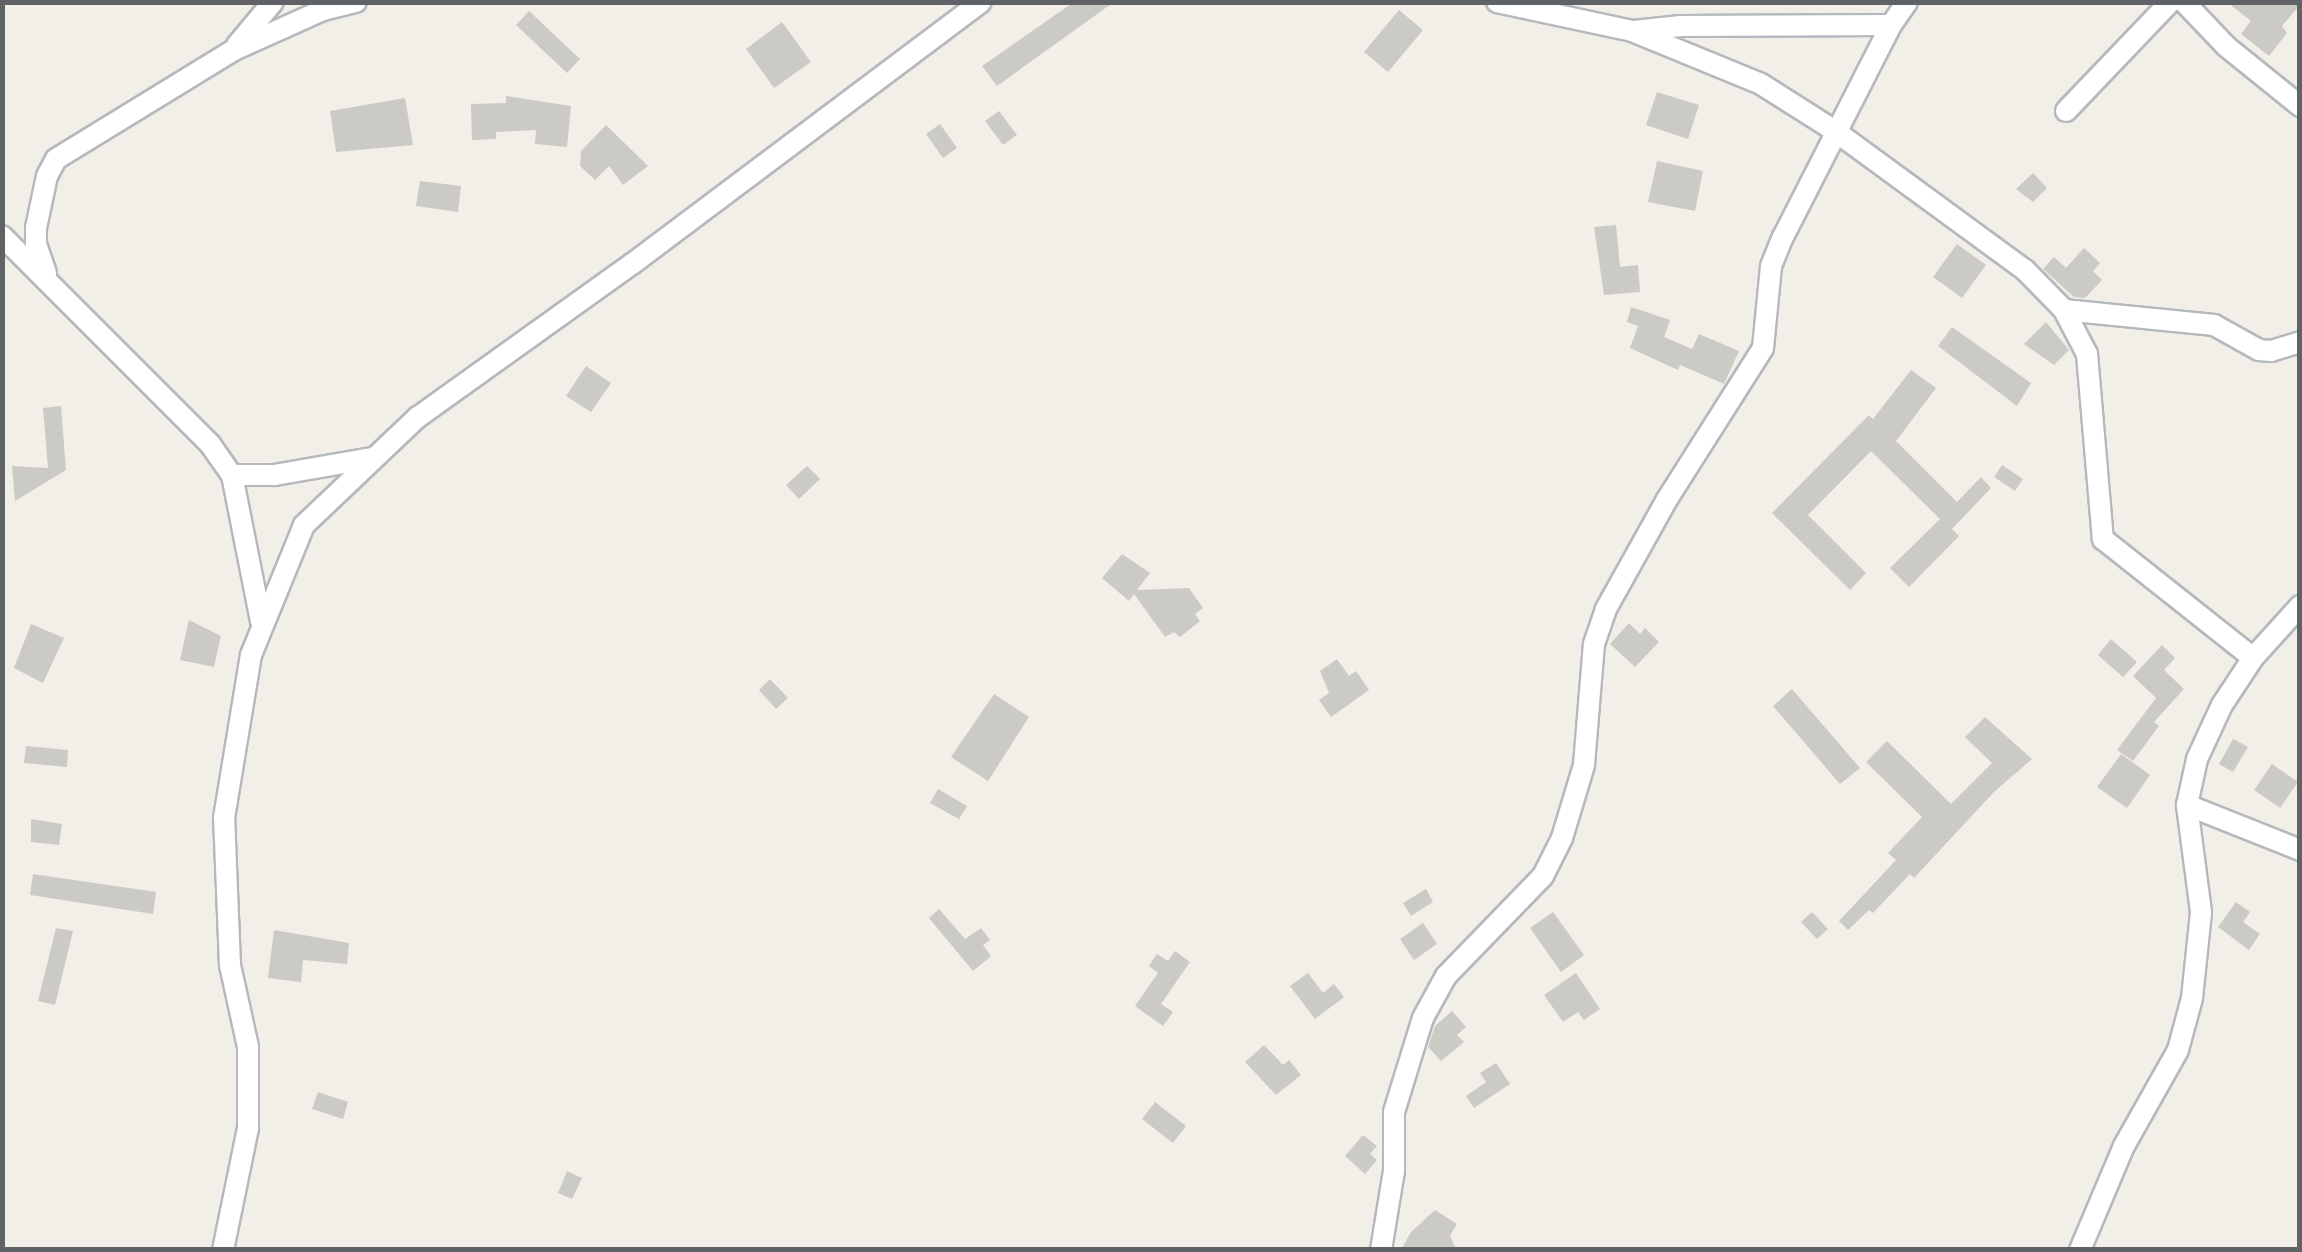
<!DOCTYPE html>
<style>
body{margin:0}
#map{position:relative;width:2302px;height:1252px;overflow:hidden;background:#f1efe8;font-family:"Nunito Sans",sans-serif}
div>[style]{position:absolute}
.building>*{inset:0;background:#cccac5}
.roads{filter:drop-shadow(2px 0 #b5b8bc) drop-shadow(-2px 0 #b5b8bc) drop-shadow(0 2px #b5b8bc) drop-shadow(0 -2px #b5b8bc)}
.street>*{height:20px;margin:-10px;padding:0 10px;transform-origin:10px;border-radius:10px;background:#fff}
span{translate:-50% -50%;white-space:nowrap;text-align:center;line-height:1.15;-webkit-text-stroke:8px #fff;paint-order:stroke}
.frame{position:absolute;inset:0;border:5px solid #5f6368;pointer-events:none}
</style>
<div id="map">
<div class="building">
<i style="clip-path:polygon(1074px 2px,1114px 2px,997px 86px,982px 66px)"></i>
<i style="clip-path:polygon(2227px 2px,2300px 2px,2300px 5px,2282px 26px,2287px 33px,2269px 56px,2241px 34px,2251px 21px)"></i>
<i style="clip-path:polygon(1399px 10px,1423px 30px,1388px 72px,1364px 52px)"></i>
<i style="clip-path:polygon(529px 11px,580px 59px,567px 73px,516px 25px)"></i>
<i style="clip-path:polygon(782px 22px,811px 62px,774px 88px,746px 49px)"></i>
<i style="clip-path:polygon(1657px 92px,1699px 105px,1688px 139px,1646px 125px)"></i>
<i style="clip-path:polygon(506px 96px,571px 106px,567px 147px,535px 144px,536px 130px,496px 132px,496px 139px,472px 140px,471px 104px,506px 103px)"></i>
<i style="clip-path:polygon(405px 98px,413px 145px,336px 152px,330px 111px)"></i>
<i style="clip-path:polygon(999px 111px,1017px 135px,1003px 145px,985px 121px)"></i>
<i style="clip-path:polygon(940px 124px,957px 148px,943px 158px,926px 134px)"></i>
<i style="clip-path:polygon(606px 125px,648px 166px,623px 185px,609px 166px,595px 180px,580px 166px,581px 151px)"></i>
<i style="clip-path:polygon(1657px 161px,1703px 171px,1695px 211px,1648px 202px)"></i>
<i style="clip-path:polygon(2033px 173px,2047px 188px,2033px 202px,2016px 189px)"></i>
<i style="clip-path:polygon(420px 181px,461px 186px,458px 212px,416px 206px)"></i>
<i style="clip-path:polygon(1616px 225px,1620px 267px,1638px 265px,1640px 292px,1604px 295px,1594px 227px)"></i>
<i style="clip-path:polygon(1957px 244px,1986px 265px,1962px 298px,1933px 277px)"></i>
<i style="clip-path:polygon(2084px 248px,2100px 263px,2093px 271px,2102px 280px,2085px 298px,2074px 297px,2043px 269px,2054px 257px,2066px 268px)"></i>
<i style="clip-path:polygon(1631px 307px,1670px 320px,1664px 337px,1692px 349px,1699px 334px,1739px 351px,1724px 384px,1680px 365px,1678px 370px,1630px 348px,1638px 326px,1627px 322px)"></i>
<i style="clip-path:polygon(2046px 322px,2069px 350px,2054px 365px,2024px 344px)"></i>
<i style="clip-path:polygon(1952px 327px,2031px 383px,2017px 406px,1938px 346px)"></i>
<i style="clip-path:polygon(586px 366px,611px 383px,591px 412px,566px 396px)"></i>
<i style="clip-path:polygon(1911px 370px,1936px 388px,1896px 441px,1957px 502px,1981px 477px,1991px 488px,1952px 529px,1959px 536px,1909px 587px,1890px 568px,1940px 519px,1871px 451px,1808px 515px,1866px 573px,1850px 590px,1772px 513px,1869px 415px,1873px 419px)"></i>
<i style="clip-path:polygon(61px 406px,66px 470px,15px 501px,12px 466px,48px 468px,43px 408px)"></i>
<i style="clip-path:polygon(2002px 465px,2023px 479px,2015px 491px,1994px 477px)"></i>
<i style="clip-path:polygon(807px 466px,820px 479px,799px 499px,786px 485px)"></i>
<i style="clip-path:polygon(1122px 554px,1150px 573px,1137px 590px,1189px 588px,1203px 608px,1195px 614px,1200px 621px,1180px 637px,1174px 632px,1165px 637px,1134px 594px,1129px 601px,1102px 578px)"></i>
<i style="clip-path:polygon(189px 620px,221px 636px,214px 667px,180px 660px)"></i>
<i style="clip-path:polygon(1629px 623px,1640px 634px,1645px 628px,1659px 642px,1635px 667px,1610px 644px)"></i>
<i style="clip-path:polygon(31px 624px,64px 638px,43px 683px,14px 668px)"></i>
<i style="clip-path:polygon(2111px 639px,2137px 662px,2123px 677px,2098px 655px)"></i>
<i style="clip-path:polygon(2162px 645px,2175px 658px,2164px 670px,2184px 689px,2154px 722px,2159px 726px,2133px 761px,2117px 750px,2156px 698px,2133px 676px)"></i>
<i style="clip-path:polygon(1337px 659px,1349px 676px,1356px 671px,1369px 690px,1331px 717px,1319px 700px,1329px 693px,1320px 671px)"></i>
<i style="clip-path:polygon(770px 679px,788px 698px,776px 709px,759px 690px)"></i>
<i style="clip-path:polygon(1792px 689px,1860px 768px,1840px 784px,1773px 706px)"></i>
<i style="clip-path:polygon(994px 694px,1029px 717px,988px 781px,951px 757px)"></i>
<i style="clip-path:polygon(1985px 717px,2032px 759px,1994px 792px,1914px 878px,1910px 874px,1873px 913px,1869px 910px,1848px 930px,1839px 921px,1896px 860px,1888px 853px,1922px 817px,1866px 762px,1887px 741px,1951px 804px,1992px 763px,1965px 737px)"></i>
<i style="clip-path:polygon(2233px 739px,2248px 747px,2233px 772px,2219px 764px)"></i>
<i style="clip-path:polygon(26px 746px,68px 750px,67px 767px,24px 763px)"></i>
<i style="clip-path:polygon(2121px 754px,2150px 775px,2127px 808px,2097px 787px)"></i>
<i style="clip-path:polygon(2272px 764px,2298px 782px,2280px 808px,2254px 790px)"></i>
<i style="clip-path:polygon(938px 789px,967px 806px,959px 819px,930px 803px)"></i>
<i style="clip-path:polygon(31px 819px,62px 824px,59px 845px,31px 842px)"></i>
<i style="clip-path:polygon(33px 874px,156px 892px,153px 914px,30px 895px)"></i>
<i style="clip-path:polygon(1426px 889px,1433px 902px,1411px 916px,1403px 903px)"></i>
<i style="clip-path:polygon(2236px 902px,2250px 912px,2243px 922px,2260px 934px,2249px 950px,2218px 927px)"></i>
<i style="clip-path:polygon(939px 909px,965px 939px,981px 928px,990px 940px,983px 945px,991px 956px,973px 971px,929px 918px)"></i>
<i style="clip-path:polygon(1553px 912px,1584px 955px,1561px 972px,1530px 928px)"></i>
<i style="clip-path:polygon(1812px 912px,1828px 929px,1817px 939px,1801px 922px)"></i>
<i style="clip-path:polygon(1423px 923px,1437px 944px,1414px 960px,1400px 939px)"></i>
<i style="clip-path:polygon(56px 928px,73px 931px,55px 1005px,38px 1001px)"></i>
<i style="clip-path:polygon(274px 930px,349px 943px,347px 964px,303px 960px,301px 982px,268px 978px)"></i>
<i style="clip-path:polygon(1175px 951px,1190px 962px,1161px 1004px,1173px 1012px,1163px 1026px,1135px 1006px,1158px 973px,1149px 966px,1157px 954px,1168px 961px)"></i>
<i style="clip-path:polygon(1308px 973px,1323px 993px,1334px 984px,1344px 997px,1315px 1019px,1290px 986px)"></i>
<i style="clip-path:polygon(1576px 973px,1600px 1009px,1584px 1020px,1578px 1012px,1563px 1022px,1544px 995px)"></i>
<i style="clip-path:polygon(1452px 1011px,1466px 1027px,1457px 1035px,1464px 1042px,1441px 1061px,1428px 1047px,1435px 1026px)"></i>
<i style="clip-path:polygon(1264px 1045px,1283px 1065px,1289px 1060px,1301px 1075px,1276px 1095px,1245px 1062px)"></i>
<i style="clip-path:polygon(1496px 1063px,1510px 1084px,1474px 1108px,1466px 1096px,1486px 1082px,1480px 1073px)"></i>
<i style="clip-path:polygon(318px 1092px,348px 1102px,343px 1119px,312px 1109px)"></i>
<i style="clip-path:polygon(1155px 1102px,1186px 1126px,1173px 1143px,1142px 1119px)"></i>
<i style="clip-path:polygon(1363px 1135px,1377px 1146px,1370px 1154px,1377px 1160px,1365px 1174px,1345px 1156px)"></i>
<i style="clip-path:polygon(567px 1171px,582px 1178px,572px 1199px,558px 1193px)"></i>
<i style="clip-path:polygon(1435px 1210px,1457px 1224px,1450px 1235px,1456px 1250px,1401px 1250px,1411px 1232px)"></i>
</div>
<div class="roads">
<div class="street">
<i style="left:1497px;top:2px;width:138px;rotate:12.1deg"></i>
<i style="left:1632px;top:31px;width:139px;rotate:22.3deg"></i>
<i style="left:1761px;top:84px;width:88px;rotate:32.4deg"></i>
<i style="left:1835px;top:131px;width:235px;rotate:36.2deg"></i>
<i style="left:2025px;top:270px;width:56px;rotate:45.7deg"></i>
<i style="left:2064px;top:310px;width:50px;rotate:62.4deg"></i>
<i style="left:2087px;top:354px;width:186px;rotate:85.1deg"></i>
<i style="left:2103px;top:539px;width:191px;rotate:38.4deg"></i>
<i style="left:2184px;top:2px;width:62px;rotate:46.3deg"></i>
<i style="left:2227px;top:47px;width:94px;rotate:38.9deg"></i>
<i style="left:1634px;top:31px;width:47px;rotate:-6.1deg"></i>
<i style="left:1681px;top:26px;width:210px;rotate:-0.3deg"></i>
<i style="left:237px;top:45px;width:56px;rotate:-50.1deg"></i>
<i style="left:2066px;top:111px;width:151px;rotate:-46.3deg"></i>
<i style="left:2px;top:236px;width:294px;rotate:45deg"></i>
<i style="left:210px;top:444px;width:38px;rotate:55deg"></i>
<i style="left:232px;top:475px;width:149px;rotate:78.8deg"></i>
<i style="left:46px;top:273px;width:31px;rotate:-109deg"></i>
<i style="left:36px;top:244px;width:16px;rotate:-90deg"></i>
<i style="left:36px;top:228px;width:53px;rotate:-78.1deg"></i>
<i style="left:47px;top:176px;width:19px;rotate:-62deg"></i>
<i style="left:56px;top:159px;width:206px;rotate:-31.5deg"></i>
<i style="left:232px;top:51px;width:100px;rotate:-24.3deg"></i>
<i style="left:323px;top:10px;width:34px;rotate:-14deg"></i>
<i style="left:2064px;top:310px;width:151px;rotate:5.7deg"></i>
<i style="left:2214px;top:325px;width:51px;rotate:29.1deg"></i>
<i style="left:2259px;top:350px;width:12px;rotate:5deg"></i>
<i style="left:2271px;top:351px;width:30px;rotate:-17deg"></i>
<i style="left:232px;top:475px;width:43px"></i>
<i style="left:275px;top:475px;width:98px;rotate:-9.9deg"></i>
<i style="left:2187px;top:805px;width:122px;rotate:21.7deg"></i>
<i style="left:223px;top:1250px;width:125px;rotate:-78.4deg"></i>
<i style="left:248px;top:1128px;width:81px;rotate:-90deg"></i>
<i style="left:248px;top:1047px;width:84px;rotate:-102.4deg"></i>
<i style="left:230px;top:965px;width:147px;rotate:-92.3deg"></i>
<i style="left:224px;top:818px;width:165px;rotate:-80.6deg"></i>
<i style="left:251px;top:655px;width:140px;rotate:-67.8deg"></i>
<i style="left:304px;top:525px;width:157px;rotate:-43.5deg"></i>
<i style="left:418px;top:417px;width:263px;rotate:-35.6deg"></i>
<i style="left:632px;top:264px;width:436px;rotate:-36.9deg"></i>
<i style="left:1381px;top:1250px;width:80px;rotate:-80.7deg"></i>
<i style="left:1394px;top:1171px;width:59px;rotate:-90deg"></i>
<i style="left:1394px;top:1112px;width:98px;rotate:-72.9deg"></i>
<i style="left:1423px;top:1018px;width:48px;rotate:-61.3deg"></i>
<i style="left:1446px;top:976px;width:139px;rotate:-45.9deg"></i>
<i style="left:1543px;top:876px;width:42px;rotate:-63.4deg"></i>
<i style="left:1562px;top:838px;width:76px;rotate:-73.2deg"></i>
<i style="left:1584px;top:765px;width:121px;rotate:-85.3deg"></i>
<i style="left:1594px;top:644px;width:37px;rotate:-71deg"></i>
<i style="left:1606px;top:609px;width:124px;rotate:-60.9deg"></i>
<i style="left:1666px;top:501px;width:181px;rotate:-57.6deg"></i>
<i style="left:1763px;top:348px;width:82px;rotate:-84.4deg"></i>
<i style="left:1771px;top:266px;width:31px;rotate:-68deg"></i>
<i style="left:1783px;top:237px;width:238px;rotate:-63deg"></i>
<i style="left:1891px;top:25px;width:28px;rotate:-55deg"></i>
<i style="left:2080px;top:1250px;width:113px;rotate:-67.1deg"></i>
<i style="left:2124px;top:1146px;width:110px;rotate:-60.6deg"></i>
<i style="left:2178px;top:1050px;width:54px;rotate:-74.9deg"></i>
<i style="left:2192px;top:998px;width:86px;rotate:-84deg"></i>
<i style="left:2201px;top:912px;width:108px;rotate:-97.5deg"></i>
<i style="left:2187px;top:805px;width:47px;rotate:-77.7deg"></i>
<i style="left:2197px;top:759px;width:60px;rotate:-65.2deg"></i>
<i style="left:2222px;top:705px;width:56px;rotate:-56.6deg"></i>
<i style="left:2253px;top:658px;width:70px;rotate:-47.9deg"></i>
</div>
</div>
<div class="frame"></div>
</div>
